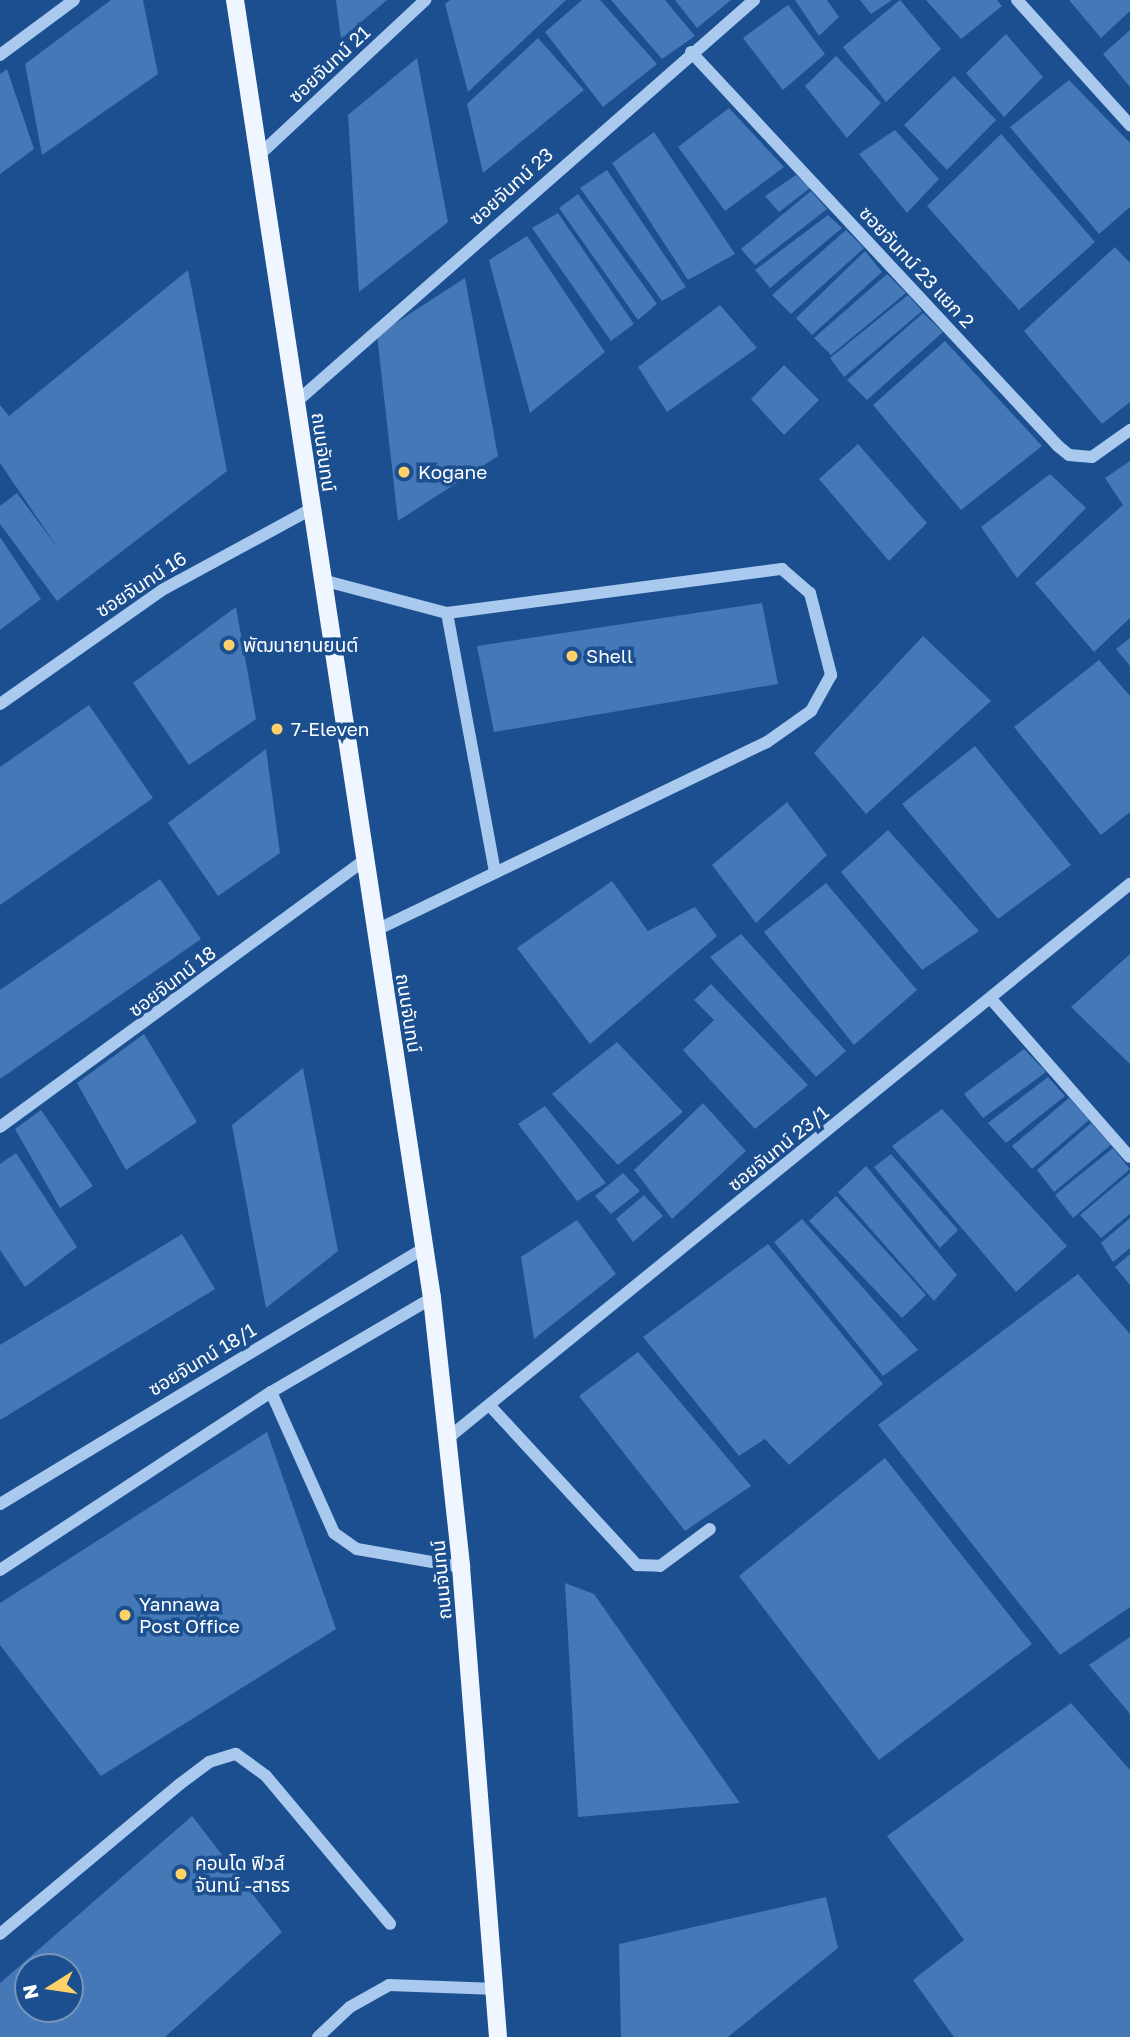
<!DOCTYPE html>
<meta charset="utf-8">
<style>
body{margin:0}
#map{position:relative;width:1130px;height:2037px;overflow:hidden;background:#1b4f8f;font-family:"Golos Text","Noto Sans Thai",sans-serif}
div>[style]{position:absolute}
.building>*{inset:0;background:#4478b7}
.minor>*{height:12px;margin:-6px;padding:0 6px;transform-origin:6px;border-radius:6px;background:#a9c9ee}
.major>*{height:18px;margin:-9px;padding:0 9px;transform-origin:9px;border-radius:9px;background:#f0f6ff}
.dots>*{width:19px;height:19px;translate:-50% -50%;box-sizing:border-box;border:4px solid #1b4f8f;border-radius:50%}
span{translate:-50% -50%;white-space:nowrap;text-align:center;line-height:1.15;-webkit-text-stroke:7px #1b4f8f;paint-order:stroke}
.street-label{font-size:19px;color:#fff}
.poi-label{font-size:19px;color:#fff}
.left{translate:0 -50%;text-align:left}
.north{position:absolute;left:14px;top:1953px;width:70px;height:70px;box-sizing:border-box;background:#1b4f8f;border:2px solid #7695bc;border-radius:50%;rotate:258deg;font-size:19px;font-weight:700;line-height:28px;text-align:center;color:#fff}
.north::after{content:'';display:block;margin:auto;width:24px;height:32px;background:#ffd166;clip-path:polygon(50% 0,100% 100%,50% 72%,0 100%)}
</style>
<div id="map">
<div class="building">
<i style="clip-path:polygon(111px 0,143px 0,158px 74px,42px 155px,25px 64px)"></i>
<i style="clip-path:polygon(336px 0,387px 0,341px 39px)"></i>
<i style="clip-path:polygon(450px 0,566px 0,468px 92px,445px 4px)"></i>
<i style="clip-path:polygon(582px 0,600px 0,657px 64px,603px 107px,545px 32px)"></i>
<i style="clip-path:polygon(611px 0,665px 0,695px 36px,662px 59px)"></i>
<i style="clip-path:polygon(675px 0,731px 0,697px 28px)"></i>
<i style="clip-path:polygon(795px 0,827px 0,839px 17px,819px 36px)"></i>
<i style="clip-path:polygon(860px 0,892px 0,871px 14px)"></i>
<i style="clip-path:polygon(900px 0,941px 49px,886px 102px,843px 47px)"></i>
<i style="clip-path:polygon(926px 0,997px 0,1002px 6px,961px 39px)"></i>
<i style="clip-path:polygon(1069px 0,1130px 0,1130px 11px,1101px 38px)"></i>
<i style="clip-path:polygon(788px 5px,825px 54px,783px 90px,743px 38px)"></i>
<i style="clip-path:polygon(1130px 30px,1130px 87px,1103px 54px)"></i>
<i style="clip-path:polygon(1006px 34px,1043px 77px,1004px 117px,966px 73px)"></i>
<i style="clip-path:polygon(538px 38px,584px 90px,483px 173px,467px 104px)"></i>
<i style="clip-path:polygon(836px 56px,881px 103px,847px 138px,805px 86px)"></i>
<i style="clip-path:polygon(417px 58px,448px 222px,359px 292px,348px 115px)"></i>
<i style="clip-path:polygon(7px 69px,34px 149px,0 174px,0 74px)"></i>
<i style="clip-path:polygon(954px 76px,996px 120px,947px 170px,904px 125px)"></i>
<i style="clip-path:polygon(1069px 80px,1130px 143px,1130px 207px,1099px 234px,1010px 127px)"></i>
<i style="clip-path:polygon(729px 108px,784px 167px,725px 211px,678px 147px)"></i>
<i style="clip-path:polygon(895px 130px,939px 179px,907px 213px,859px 154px)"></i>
<i style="clip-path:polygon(654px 132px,735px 254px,688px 280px,612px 163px)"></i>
<i style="clip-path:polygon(1001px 134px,1095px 242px,1019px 310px,927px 206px)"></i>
<i style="clip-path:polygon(607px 170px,686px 287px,662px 301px,580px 188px)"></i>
<i style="clip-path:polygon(796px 175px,810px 188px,779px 212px,765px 196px)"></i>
<i style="clip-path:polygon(811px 191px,827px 209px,755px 265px,741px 249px)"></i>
<i style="clip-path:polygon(578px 194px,657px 304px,638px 320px,559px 208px)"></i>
<i style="clip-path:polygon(558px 213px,634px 324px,611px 341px,532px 228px)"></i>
<i style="clip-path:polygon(828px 215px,842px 228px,770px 288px,755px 270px)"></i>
<i style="clip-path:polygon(846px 230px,864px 248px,791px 314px,772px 295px)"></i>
<i style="clip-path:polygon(527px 236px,605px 352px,530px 413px,489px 260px)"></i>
<i style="clip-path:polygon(1115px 247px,1130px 263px,1130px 402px,1102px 424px,1024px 331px)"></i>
<i style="clip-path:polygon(865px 251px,882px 272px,812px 335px,796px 318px)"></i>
<i style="clip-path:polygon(188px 270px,227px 471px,57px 601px,0 524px,0 506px,17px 493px,59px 550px,0 463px,0 405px,9px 416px)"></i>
<i style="clip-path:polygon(887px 274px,906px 293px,831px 355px,814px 338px)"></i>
<i style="clip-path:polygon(465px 278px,498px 456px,398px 521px,377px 335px)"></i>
<i style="clip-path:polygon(908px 295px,922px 311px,844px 377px,830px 358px)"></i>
<i style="clip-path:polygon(720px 305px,757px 348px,667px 412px,638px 367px)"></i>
<i style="clip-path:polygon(923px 313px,943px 332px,867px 400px,847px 380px)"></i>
<i style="clip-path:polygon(945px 341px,1042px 446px,961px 510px,873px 405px)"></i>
<i style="clip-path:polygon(784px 365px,819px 400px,784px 435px,751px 399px)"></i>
<i style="clip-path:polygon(858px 444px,927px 523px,889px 561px,819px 479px)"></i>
<i style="clip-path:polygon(1130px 461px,1130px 618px,1094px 652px,1035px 583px,1123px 505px,1105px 478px)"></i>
<i style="clip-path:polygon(1050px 474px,1086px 508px,1017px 578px,981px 527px)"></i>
<i style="clip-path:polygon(0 537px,41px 599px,0 630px)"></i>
<i style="clip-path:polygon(762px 603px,778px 684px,494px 732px,477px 646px)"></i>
<i style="clip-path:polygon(236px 607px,256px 719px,189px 765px,133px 683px)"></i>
<i style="clip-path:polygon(923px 636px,991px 701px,866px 814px,814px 753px)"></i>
<i style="clip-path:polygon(1130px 638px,1130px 666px,1116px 649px)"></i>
<i style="clip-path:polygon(1099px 660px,1130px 696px,1130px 812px,1101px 835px,1014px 727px)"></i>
<i style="clip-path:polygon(89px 705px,153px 798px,0 905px,0 767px)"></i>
<i style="clip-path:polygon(975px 746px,1071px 865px,998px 919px,902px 804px)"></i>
<i style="clip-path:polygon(266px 749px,280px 853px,218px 896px,168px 823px)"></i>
<i style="clip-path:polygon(787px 802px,827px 855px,756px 923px,712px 865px)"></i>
<i style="clip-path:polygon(888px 830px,979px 931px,922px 970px,841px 872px)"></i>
<i style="clip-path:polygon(160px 879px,201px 939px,0 1079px,0 990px)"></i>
<i style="clip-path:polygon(612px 881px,648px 931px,695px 907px,717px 936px,590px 1044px,517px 948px)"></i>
<i style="clip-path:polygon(826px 883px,917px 990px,854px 1045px,764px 932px)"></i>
<i style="clip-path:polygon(741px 934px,846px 1051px,816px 1077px,710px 957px)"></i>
<i style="clip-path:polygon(1130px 954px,1130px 1064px,1071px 1007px)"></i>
<i style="clip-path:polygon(711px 984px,808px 1085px,755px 1129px,683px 1050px,714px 1020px,694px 1000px)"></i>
<i style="clip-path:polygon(144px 1034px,197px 1122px,126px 1170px,77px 1083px)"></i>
<i style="clip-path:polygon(617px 1042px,683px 1112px,618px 1165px,552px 1094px)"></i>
<i style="clip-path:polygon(1024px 1049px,1046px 1072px,983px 1118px,964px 1094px)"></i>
<i style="clip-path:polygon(303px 1068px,338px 1251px,266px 1308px,232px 1125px)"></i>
<i style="clip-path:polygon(1048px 1077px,1065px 1096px,1006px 1143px,988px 1123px)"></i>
<i style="clip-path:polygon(1069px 1098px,1089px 1120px,1032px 1169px,1012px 1146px)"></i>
<i style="clip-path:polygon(703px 1103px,746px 1151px,672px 1219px,634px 1170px)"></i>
<i style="clip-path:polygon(545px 1106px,606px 1183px,577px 1201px,518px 1124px)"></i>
<i style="clip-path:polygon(942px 1109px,1067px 1246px,1016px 1292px,892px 1146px)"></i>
<i style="clip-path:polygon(41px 1110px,93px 1186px,60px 1208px,15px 1129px)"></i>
<i style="clip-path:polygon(1091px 1123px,1111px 1145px,1054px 1192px,1037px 1170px)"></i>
<i style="clip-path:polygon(1113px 1148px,1130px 1169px,1073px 1218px,1055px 1195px)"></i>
<i style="clip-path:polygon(16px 1153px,77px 1247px,25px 1287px,0 1250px,0 1164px)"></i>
<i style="clip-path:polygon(891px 1154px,958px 1230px,940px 1248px,874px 1167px)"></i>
<i style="clip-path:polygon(866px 1166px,957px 1275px,934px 1301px,838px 1192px)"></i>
<i style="clip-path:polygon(623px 1173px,640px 1191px,611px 1214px,595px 1196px)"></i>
<i style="clip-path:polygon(1130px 1173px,1130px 1214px,1101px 1238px,1080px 1215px)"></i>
<i style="clip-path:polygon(644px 1195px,663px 1216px,633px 1242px,616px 1219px)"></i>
<i style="clip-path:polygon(836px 1196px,926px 1295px,902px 1318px,809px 1221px)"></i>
<i style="clip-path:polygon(1130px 1218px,1130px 1248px,1113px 1262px,1101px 1243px)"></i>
<i style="clip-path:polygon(802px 1219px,918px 1350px,883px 1376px,774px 1242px)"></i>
<i style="clip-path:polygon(577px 1220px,616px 1274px,534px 1339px,521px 1257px)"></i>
<i style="clip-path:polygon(182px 1234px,215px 1289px,0 1420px,0 1345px)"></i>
<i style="clip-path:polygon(768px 1244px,883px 1384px,789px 1465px,765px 1439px,739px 1456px,643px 1337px)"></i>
<i style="clip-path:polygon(1130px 1254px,1130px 1285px,1115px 1267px)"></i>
<i style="clip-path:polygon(1078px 1274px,1130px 1334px,1130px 1607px,1060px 1655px,878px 1425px)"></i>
<i style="clip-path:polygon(638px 1352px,751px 1486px,685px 1531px,579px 1396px)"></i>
<i style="clip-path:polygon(267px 1432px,336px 1629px,101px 1776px,0 1645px,0 1603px)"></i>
<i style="clip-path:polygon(885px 1458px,1032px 1644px,879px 1760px,739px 1576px)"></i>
<i style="clip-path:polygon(565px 1583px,594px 1594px,740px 1803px,578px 1817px)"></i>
<i style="clip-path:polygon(1130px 1637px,1130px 1714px,1089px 1665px)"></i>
<i style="clip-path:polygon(1071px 1703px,1130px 1770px,1130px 2037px,954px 2037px,913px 1980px,964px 1940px,887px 1836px)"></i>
<i style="clip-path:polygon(evenodd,192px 1816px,282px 1932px,165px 2037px,0 2037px,0 1983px,192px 1816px,28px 1967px,70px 1967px,70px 2009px,28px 2009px,28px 1967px)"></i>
<i style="clip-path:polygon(826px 1897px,838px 1948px,728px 2037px,621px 2037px,619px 1944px)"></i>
</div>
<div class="minor">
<i style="left:1017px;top:0;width:169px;rotate:47.9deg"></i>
<i style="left:691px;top:52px;width:538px;rotate:47.03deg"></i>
<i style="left:1058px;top:446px;width:14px;rotate:39deg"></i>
<i style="left:1069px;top:455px;width:23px;rotate:5deg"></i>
<i style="left:1092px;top:457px;width:47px;rotate:-35.4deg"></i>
<i style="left:0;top:55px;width:92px;rotate:-36.6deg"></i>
<i style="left:258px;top:156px;width:229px;rotate:-43deg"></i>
<i style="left:295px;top:403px;width:611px;rotate:-41.28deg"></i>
<i style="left:322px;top:580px;width:129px;rotate:14.8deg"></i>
<i style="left:447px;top:613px;width:338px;rotate:-7.5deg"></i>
<i style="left:782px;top:569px;width:37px;rotate:41deg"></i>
<i style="left:810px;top:593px;width:85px;rotate:75.6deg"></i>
<i style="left:831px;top:675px;width:41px;rotate:119.1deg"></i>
<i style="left:811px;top:711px;width:54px;rotate:144.8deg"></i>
<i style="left:767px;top:742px;width:435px;rotate:154.3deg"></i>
<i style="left:447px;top:613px;width:264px;rotate:79.5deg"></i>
<i style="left:0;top:704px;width:198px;rotate:-35.1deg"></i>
<i style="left:162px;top:590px;width:170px;rotate:-28.5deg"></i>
<i style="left:991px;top:999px;width:210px;rotate:48.7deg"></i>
<i style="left:0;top:1127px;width:451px;rotate:-36.2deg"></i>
<i style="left:432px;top:1298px;width:186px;rotate:149.7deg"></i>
<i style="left:271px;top:1392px;width:154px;rotate:65.9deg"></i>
<i style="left:334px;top:1533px;width:28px;rotate:35deg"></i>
<i style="left:357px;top:1549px;width:106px;rotate:9.8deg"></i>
<i style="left:492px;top:1408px;width:214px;rotate:47.3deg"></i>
<i style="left:637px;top:1565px;width:23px;rotate:2deg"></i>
<i style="left:660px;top:1566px;width:62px;rotate:-36.5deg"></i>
<i style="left:448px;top:1438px;width:879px;rotate:-39.09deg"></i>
<i style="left:0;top:1504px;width:495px;rotate:-31.1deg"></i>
<i style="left:0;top:1570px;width:324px;rotate:-33.3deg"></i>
<i style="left:0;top:1934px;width:234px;rotate:-39.8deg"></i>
<i style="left:180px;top:1784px;width:36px;rotate:-37deg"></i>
<i style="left:209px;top:1762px;width:28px;rotate:-17deg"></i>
<i style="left:236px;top:1754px;width:37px;rotate:36deg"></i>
<i style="left:266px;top:1776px;width:193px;rotate:50deg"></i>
<i style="left:318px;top:2037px;width:44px;rotate:-43.2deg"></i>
<i style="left:350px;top:2007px;width:45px;rotate:-29.4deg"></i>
<i style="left:389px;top:1985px;width:108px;rotate:2.1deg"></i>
</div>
<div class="major">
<i style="left:235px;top:0;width:1313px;rotate:81.37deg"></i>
<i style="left:432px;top:1298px;width:271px;rotate:83.8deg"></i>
<i style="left:461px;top:1567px;width:471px;rotate:85.5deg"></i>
</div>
<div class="dots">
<i style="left:404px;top:472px;background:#ffd166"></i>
<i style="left:229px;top:645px;background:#ffd166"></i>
<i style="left:572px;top:656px;background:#ffd166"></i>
<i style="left:277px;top:729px;background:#ffd166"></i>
<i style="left:125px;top:1615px;background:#ffd166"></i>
<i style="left:181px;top:1874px;background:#ffd166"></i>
</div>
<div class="street-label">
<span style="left:329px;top:64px;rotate:-43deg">ซอยจันทน์ 21</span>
<span style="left:511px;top:186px;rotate:-42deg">ซอยจันทน์ 23</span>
<span style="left:917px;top:267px;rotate:47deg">ซอยจันทน์ 23 แยก 2</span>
<span style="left:324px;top:452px;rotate:82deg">ถนนจันทน์</span>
<span style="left:141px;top:584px;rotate:-33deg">ซอยจันทน์ 16</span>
<span style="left:172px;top:981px;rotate:-37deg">ซอยจันทน์ 18</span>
<span style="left:409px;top:1013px;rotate:81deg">ถนนจันทน์</span>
<span style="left:778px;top:1148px;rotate:-39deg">ซอยจันทน์ 23/1</span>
<span style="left:202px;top:1359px;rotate:-31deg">ซอยจันทน์ 18/1</span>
<span style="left:441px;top:1580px;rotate:-95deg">ถนนจันทน์</span>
</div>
<div class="poi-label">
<span class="left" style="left:418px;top:472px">Kogane</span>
<span class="left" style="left:243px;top:645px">พัฒนายานยนต์</span>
<span class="left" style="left:586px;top:656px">Shell</span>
<span class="left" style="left:291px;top:729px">7-Eleven</span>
<span class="left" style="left:139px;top:1615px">Yannawa<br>Post Office</span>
<span class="left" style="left:195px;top:1874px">คอนโด ฟิวส์<br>จันทน์ -สาธร</span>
</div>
<div class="north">N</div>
</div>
